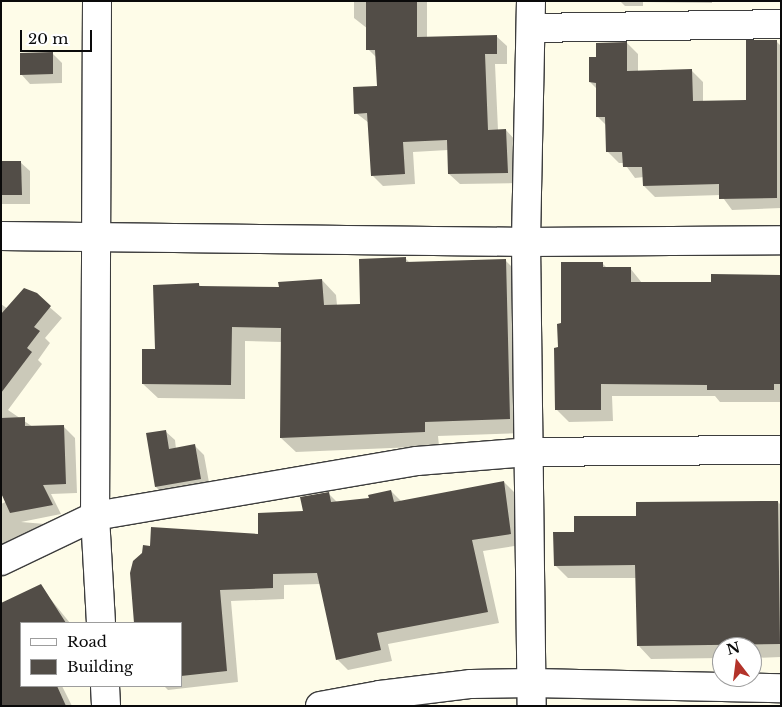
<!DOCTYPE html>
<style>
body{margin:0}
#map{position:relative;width:782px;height:707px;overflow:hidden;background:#fefce8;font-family:"Libre Baskerville",serif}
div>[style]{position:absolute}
.shadow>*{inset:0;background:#0003}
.building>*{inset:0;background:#524d47}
.roads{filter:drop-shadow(1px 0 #3d3d3d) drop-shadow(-1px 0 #3d3d3d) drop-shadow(0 1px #3d3d3d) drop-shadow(0 -1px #3d3d3d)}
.minor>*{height:28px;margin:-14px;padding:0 14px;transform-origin:14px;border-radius:14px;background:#fff}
span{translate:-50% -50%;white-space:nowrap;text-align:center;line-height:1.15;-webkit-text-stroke:5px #fff;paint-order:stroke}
.frame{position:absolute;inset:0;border:2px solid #0a0a0a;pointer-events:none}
.legend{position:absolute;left:20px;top:622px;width:162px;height:65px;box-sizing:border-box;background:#fff;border:1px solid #9d9d9d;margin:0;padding:6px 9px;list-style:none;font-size:15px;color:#0a0a0a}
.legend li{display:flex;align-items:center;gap:10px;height:25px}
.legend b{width:25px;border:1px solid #9d9d9d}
.north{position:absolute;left:712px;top:637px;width:50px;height:50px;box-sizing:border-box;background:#fff;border:1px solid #9d9d9d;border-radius:50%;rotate:345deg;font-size:14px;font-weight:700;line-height:20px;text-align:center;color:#0a0a0a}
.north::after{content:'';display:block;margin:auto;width:18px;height:22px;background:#b3332a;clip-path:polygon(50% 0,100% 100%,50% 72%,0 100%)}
.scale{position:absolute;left:20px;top:30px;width:72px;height:22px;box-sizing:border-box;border:2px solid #0a0a0a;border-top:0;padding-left:6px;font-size:15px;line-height:18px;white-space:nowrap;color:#0a0a0a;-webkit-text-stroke:4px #fff;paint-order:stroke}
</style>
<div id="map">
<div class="shadow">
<i style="clip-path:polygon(354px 1px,427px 1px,427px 38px,496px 36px,507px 46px,507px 64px,495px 64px,498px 130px,506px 130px,516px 141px,518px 183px,460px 184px,449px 174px,448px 150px,413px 152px,415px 184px,383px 186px,372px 175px,369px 123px,356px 113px,378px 87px,377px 58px,368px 49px,368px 29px,354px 18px)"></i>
<i style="clip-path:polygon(620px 1px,712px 1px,712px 3px,643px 2px,643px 6px,625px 6px)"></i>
<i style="clip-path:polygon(776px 41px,781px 46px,781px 208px,732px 210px,721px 195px,655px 197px,644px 186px,644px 177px,635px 178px,624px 163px,619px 163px,608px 152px,607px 126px,597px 116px,597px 89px,590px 82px,597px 59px,627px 43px,638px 54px,638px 72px,692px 71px,703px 82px,703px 102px,747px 102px)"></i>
<i style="clip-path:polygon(52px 53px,62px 63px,62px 83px,30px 84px,21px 74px)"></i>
<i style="clip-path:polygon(1px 162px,20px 162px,30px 171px,30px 204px,1px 204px)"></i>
<i style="clip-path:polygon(406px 259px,411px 264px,505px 260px,520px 275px,524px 433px,438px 436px,439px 446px,296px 452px,281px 438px,282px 342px,245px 341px,245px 399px,158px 398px,143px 384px,157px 350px,199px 284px,201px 287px,280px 288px,322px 280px,336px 295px,337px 305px,362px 305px)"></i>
<i style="clip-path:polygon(602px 263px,607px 268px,630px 268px,642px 283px,781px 290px,781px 402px,720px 402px,715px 396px,612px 396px,613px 421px,569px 422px,557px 410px,563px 325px)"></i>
<i style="clip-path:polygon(31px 291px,62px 318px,45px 338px,50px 343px,38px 360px,42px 364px,8px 410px,33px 427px,63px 426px,75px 438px,77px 493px,51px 494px,61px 514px,21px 522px,45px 524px,53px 532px,1px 557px,1px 504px,20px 495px,1px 496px,1px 304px,8px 309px)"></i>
<i style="clip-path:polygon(165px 431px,175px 440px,176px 449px,195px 446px,204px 455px,210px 488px,165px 496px,156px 487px)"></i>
<i style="clip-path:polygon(504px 482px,515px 493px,521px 545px,483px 551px,499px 623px,388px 644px,392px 661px,348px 670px,337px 659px,320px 584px,284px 585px,284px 599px,231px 601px,238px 682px,168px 690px,164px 686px,181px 686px,181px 623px,150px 623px,148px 614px,260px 535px,305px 512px,328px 493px,338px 503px,371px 499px,391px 491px,402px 502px)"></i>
<i style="clip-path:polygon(778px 502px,781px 505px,781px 657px,752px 658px,752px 647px,722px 647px,722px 658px,651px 659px,638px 645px,636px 578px,568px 578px,555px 565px,575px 533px,637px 517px)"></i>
<i style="clip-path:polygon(40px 586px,70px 623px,21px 623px,21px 686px,62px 686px,72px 706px,1px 706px,1px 604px)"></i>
</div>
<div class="building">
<i style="clip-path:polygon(366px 1px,417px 1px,417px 37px,497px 35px,497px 54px,485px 54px,488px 130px,506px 129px,508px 173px,448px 174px,447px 140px,403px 142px,405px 174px,371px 176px,367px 113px,354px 114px,353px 87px,377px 86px,375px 50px,366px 50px)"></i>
<i style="clip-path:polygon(746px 40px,777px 40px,777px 198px,719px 199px,719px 184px,643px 186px,642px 167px,623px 167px,622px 152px,606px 152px,605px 117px,596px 117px,596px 83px,589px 82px,589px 57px,596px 57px,596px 43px,627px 42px,627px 71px,692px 69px,693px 101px,746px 100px)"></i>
<i style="clip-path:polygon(53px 52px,53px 74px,20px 75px,20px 53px)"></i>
<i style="clip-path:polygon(1px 161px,21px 161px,22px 195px,1px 195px)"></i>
<i style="clip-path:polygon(406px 257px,406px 262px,506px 259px,510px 419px,425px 422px,425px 432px,280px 438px,281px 328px,232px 327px,231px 385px,142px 384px,142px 349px,155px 349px,153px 285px,199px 283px,199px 286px,279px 287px,278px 282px,322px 279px,324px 305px,360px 304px,359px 259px)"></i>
<i style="clip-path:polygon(561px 262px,603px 262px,603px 267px,631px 267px,631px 282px,711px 282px,711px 274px,781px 275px,781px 384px,774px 384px,774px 390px,707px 390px,707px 385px,601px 384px,601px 410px,555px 410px,554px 348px,558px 347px,557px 324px,561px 323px)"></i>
<i style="clip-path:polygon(24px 288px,37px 293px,51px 306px,34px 327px,40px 331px,27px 348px,32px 352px,1px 393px,1px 314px)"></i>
<i style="clip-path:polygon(25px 417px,25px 426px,64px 425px,66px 484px,43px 485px,53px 505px,10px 513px,1px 493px,1px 418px)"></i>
<i style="clip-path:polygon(166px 430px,169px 449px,195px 444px,201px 479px,155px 487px,146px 433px)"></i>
<i style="clip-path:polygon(504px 481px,511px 534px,472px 540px,488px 612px,377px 633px,381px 650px,336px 660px,317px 573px,273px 574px,273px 588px,220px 590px,227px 671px,181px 676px,181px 623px,134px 623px,130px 573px,133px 561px,142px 553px,143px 545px,150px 546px,151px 527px,258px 534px,258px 513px,303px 511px,300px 497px,329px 492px,331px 502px,369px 498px,368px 495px,391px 490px,394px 502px)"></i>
<i style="clip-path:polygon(778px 501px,780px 644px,637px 646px,635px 565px,554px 566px,553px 532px,574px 532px,574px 516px,636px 516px,636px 502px)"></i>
<i style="clip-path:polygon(41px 584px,66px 623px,21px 623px,21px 686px,57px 686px,66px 706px,1px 706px,1px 603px)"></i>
</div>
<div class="roads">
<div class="minor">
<i style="left:97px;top:1px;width:515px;rotate:90.22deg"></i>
<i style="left:95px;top:516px;width:107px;rotate:86.8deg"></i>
<i style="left:531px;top:1px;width:241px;rotate:91.2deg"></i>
<i style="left:526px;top:242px;width:464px;rotate:89.3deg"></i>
<i style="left:531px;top:28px;width:250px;rotate:-0.9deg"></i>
<i style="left:1px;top:236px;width:525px;rotate:0.65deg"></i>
<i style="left:526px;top:242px;width:255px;rotate:-0.4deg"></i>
<i style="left:1px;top:561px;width:104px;rotate:-25.6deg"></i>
<i style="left:95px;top:516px;width:327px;rotate:-9.7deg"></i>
<i style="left:417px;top:461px;width:111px;rotate:-4.6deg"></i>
<i style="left:528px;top:452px;width:253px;rotate:-0.5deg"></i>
<i style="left:105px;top:686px;width:20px;rotate:87deg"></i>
<i style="left:320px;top:706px;width:61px;rotate:-10.4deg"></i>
<i style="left:380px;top:695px;width:92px;rotate:-6.9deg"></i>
<i style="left:471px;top:684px;width:61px;rotate:-0.9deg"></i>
<i style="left:532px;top:683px;width:249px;rotate:1.2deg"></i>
</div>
</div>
<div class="frame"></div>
<ul class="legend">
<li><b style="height:6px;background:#fff"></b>Road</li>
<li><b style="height:14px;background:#524d47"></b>Building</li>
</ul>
<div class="north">N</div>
<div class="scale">20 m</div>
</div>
